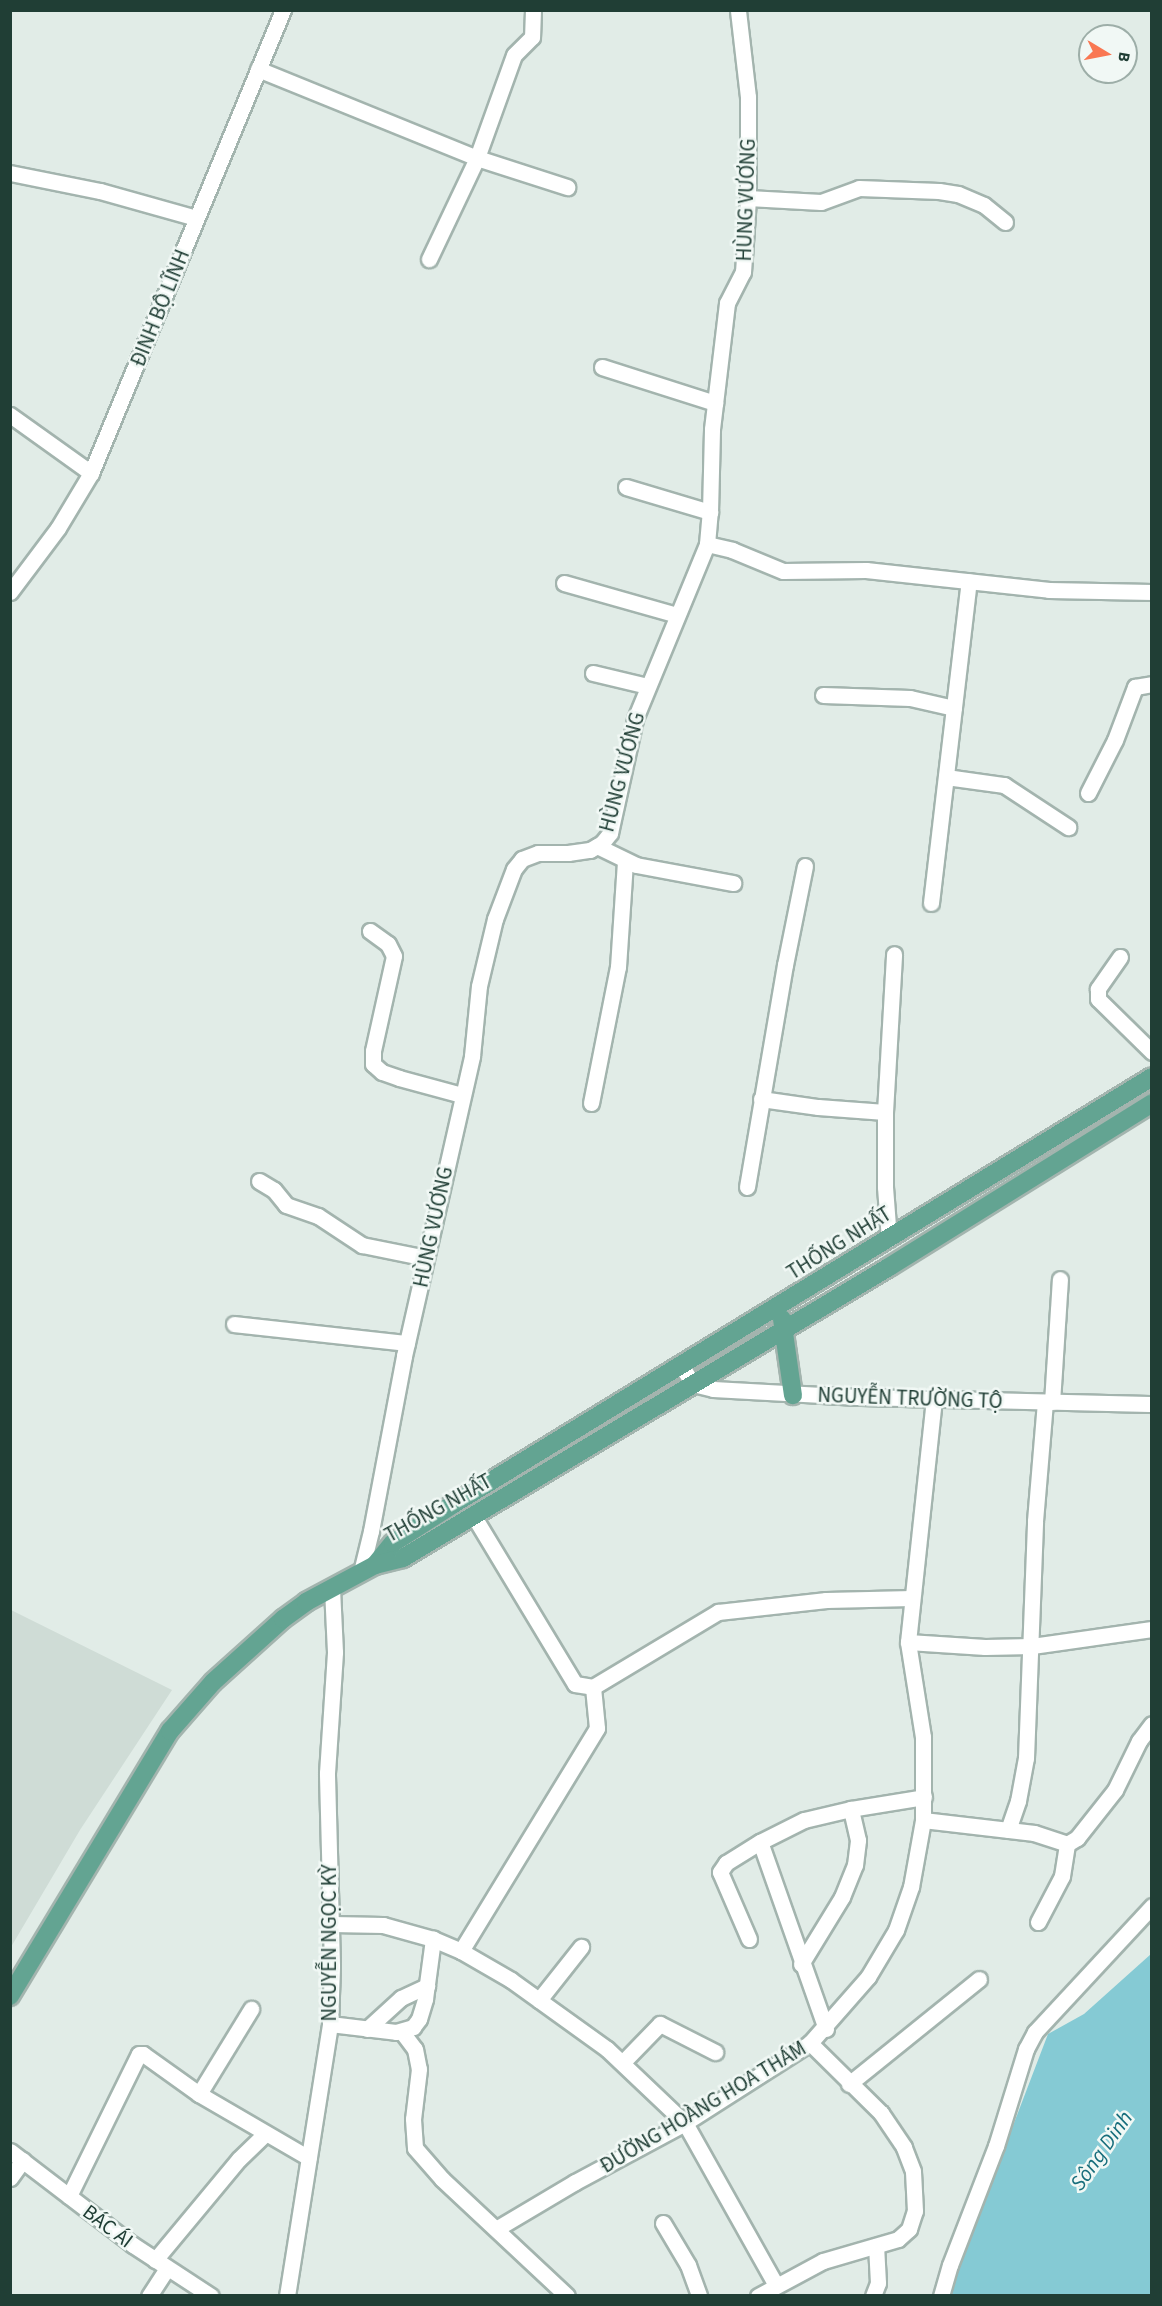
<!DOCTYPE html>
<meta charset="utf-8">
<style>
body{margin:0}
#map{position:relative;width:1162px;height:2306px;overflow:hidden;background:#e1ece7;font-family:"Source Sans 3",sans-serif}
div>[style]{position:absolute}
.built>*{inset:0;background:#cfdcd6}
.water>*{inset:0;background:#85cad4}
.roads{filter:drop-shadow(2px 0 #a3b4ae) drop-shadow(-2px 0 #a3b4ae) drop-shadow(0 2px #a3b4ae) drop-shadow(0 -2px #a3b4ae)}
.minor>*{height:15px;margin:-7.5px;padding:0 7.5px;transform-origin:7.5px;border-radius:7.5px;background:#fff}
.major>*{height:18px;margin:-9px;padding:0 9px;transform-origin:9px;border-radius:9px;background:#63a492}
span{translate:-50% -50%;white-space:nowrap;text-align:center;line-height:1.15;-webkit-text-stroke:5px #f1f8f5;paint-order:stroke}
.street-label{font-size:21px;color:#203e35}
.water-label{font-size:22px;color:#176e7c;font-style:italic}
.frame{position:absolute;inset:0;border:12px solid #203e35;pointer-events:none}
.north{position:absolute;left:1078px;top:24px;width:60px;height:60px;box-sizing:border-box;background:#f1f8f5;border:2px solid #9daea8;border-radius:50%;rotate:100deg;font-size:16px;font-weight:700;line-height:24px;text-align:center;color:#203e35}
.north::after{content:'';display:block;margin:auto;width:21px;height:27px;background:#f97752;clip-path:polygon(50% 0,100% 100%,50% 72%,0 100%)}
</style>
<div id="map">
<div class="built">
<i style="clip-path:polygon(11px 1610px,172px 1690px,80px 1830px,11px 1947px)"></i>
</div>
<div class="water">
<i style="clip-path:polygon(1151px 1954px,1151px 2295px,948px 2296px,1048px 2034px,1084px 2014px)"></i>
</div>
<div class="roads">
<div class="minor">
<i style="left:533px;top:10px;width:27px;rotate:92deg"></i>
<i style="left:532px;top:37px;width:25px;rotate:135deg"></i>
<i style="left:514px;top:55px;width:109px;rotate:109.8deg"></i>
<i style="left:477px;top:158px;width:95px;rotate:17.9deg"></i>
<i style="left:258px;top:69px;width:236px;rotate:22.1deg"></i>
<i style="left:477px;top:158px;width:112px;rotate:115.4deg"></i>
<i style="left:10px;top:173px;width:92px;rotate:11.3deg"></i>
<i style="left:100px;top:191px;width:100px;rotate:15.7deg"></i>
<i style="left:748px;top:198px;width:73px;rotate:3.1deg"></i>
<i style="left:821px;top:202px;width:40px;rotate:-20.2deg"></i>
<i style="left:859px;top:188px;width:80px;rotate:2.1deg"></i>
<i style="left:939px;top:191px;width:19px;rotate:9deg"></i>
<i style="left:958px;top:194px;width:28px;rotate:23deg"></i>
<i style="left:984px;top:205px;width:27px;rotate:39deg"></i>
<i style="left:602px;top:367px;width:119px;rotate:17.7deg"></i>
<i style="left:10px;top:415px;width:100px;rotate:35.6deg"></i>
<i style="left:626px;top:487px;width:88px;rotate:16.6deg"></i>
<i style="left:707px;top:544px;width:26px;rotate:13deg"></i>
<i style="left:732px;top:550px;width:55px;rotate:22.4deg"></i>
<i style="left:783px;top:571px;width:83px;rotate:-0.7deg"></i>
<i style="left:866px;top:570px;width:184px;rotate:6.2deg"></i>
<i style="left:1049px;top:590px;width:103px;rotate:1.1deg"></i>
<i style="left:564px;top:583px;width:117px;rotate:15.8deg"></i>
<i style="left:10px;top:592px;width:80px;rotate:-53.1deg"></i>
<i style="left:58px;top:528px;width:64px;rotate:-59deg"></i>
<i style="left:91px;top:473px;width:501px;rotate:-67.48deg"></i>
<i style="left:593px;top:673px;width:56px;rotate:13.5deg"></i>
<i style="left:823px;top:695px;width:87px;rotate:2deg"></i>
<i style="left:910px;top:698px;width:45px;rotate:12.8deg"></i>
<i style="left:946px;top:777px;width:59px;rotate:7.9deg"></i>
<i style="left:1004px;top:785px;width:77px;rotate:33.3deg"></i>
<i style="left:1088px;top:793px;width:59px;rotate:-63deg"></i>
<i style="left:1115px;top:740px;width:57px;rotate:-69.3deg"></i>
<i style="left:1135px;top:687px;width:17px;rotate:-10deg"></i>
<i style="left:597px;top:846px;width:43px;rotate:26deg"></i>
<i style="left:636px;top:865px;width:99px;rotate:10.5deg"></i>
<i style="left:931px;top:903px;width:324px;rotate:-83.3deg"></i>
<i style="left:370px;top:931px;width:22px;rotate:36deg"></i>
<i style="left:388px;top:944px;width:13px;rotate:63deg"></i>
<i style="left:394px;top:956px;width:97px;rotate:102.5deg"></i>
<i style="left:373px;top:1051px;width:13px;rotate:90deg"></i>
<i style="left:373px;top:1064px;width:12px;rotate:42deg"></i>
<i style="left:382px;top:1072px;width:18px;rotate:19deg"></i>
<i style="left:399px;top:1078px;width:65px;rotate:15.1deg"></i>
<i style="left:1120px;top:957px;width:39px;rotate:125deg"></i>
<i style="left:1098px;top:989px;width:10px;rotate:90deg"></i>
<i style="left:1098px;top:999px;width:76px;rotate:44.5deg"></i>
<i style="left:761px;top:1099px;width:58px;rotate:8deg"></i>
<i style="left:818px;top:1107px;width:67px;rotate:4.3deg"></i>
<i style="left:591px;top:1103px;width:139px;rotate:-78.8deg"></i>
<i style="left:618px;top:967px;width:105px;rotate:-86.2deg"></i>
<i style="left:259px;top:1181px;width:17px;rotate:31deg"></i>
<i style="left:274px;top:1190px;width:19px;rotate:51deg"></i>
<i style="left:286px;top:1205px;width:34px;rotate:19deg"></i>
<i style="left:318px;top:1216px;width:53px;rotate:33.4deg"></i>
<i style="left:362px;top:1245px;width:65px;rotate:11.5deg"></i>
<i style="left:747px;top:1187px;width:225px;rotate:-80.3deg"></i>
<i style="left:785px;top:965px;width:101px;rotate:-78.6deg"></i>
<i style="left:889px;top:1239px;width:52px;rotate:-94.4deg"></i>
<i style="left:885px;top:1187px;width:75px;rotate:-90deg"></i>
<i style="left:885px;top:1112px;width:158px;rotate:-86.7deg"></i>
<i style="left:234px;top:1324px;width:174px;rotate:6.3deg"></i>
<i style="left:681px;top:1365px;width:22px;rotate:58deg"></i>
<i style="left:693px;top:1384px;width:21px;rotate:14deg"></i>
<i style="left:713px;top:1389px;width:145px;rotate:3.2deg"></i>
<i style="left:858px;top:1397px;width:294px;rotate:1.4deg"></i>
<i style="left:1052px;top:1402px;width:123px;rotate:-86.3deg"></i>
<i style="left:473px;top:1515px;width:197px;rotate:58.9deg"></i>
<i style="left:575px;top:1684px;width:18px;rotate:9deg"></i>
<i style="left:593px;top:1687px;width:146px;rotate:-31deg"></i>
<i style="left:718px;top:1612px;width:109px;rotate:-6.3deg"></i>
<i style="left:826px;top:1600px;width:86px;rotate:-1.3deg"></i>
<i style="left:361px;top:1572px;width:42px;rotate:-76.3deg"></i>
<i style="left:371px;top:1531px;width:178px;rotate:-79.3deg"></i>
<i style="left:404px;top:1356px;width:308px;rotate:-77.2deg"></i>
<i style="left:472px;top:1056px;width:70px;rotate:-84.3deg"></i>
<i style="left:479px;top:986px;width:69px;rotate:-76.6deg"></i>
<i style="left:495px;top:919px;width:53px;rotate:-69.2deg"></i>
<i style="left:514px;top:869px;width:13px;rotate:-51deg"></i>
<i style="left:522px;top:859px;width:17px;rotate:-21deg"></i>
<i style="left:538px;top:853px;width:30px"></i>
<i style="left:568px;top:853px;width:22px;rotate:-8deg"></i>
<i style="left:590px;top:850px;width:14px;rotate:-30deg"></i>
<i style="left:602px;top:843px;width:13px;rotate:-51deg"></i>
<i style="left:610px;top:833px;width:117px;rotate:-77.6deg"></i>
<i style="left:635px;top:719px;width:189px;rotate:-67.6deg"></i>
<i style="left:707px;top:544px;width:32px;rotate:-85deg"></i>
<i style="left:710px;top:512px;width:83px;rotate:-88.6deg"></i>
<i style="left:712px;top:429px;width:127px;rotate:-83.2deg"></i>
<i style="left:727px;top:303px;width:35px;rotate:-63deg"></i>
<i style="left:743px;top:272px;width:74px;rotate:-86.1deg"></i>
<i style="left:748px;top:198px;width:101px;rotate:-90deg"></i>
<i style="left:748px;top:97px;width:88px;rotate:-96.6deg"></i>
<i style="left:908px;top:1642px;width:77px;rotate:3.7deg"></i>
<i style="left:985px;top:1647px;width:47px;rotate:-1.2deg"></i>
<i style="left:1032px;top:1646px;width:121px;rotate:-8.1deg"></i>
<i style="left:923px;top:1820px;width:112px;rotate:6.7deg"></i>
<i style="left:1034px;top:1833px;width:35px;rotate:18deg"></i>
<i style="left:1008px;top:1830px;width:31px;rotate:-71deg"></i>
<i style="left:1018px;top:1801px;width:44px;rotate:-79.5deg"></i>
<i style="left:1026px;top:1758px;width:237px;rotate:-87.8deg"></i>
<i style="left:1035px;top:1521px;width:119px;rotate:-85.2deg"></i>
<i style="left:1067px;top:1844px;width:12px;rotate:-31deg"></i>
<i style="left:1077px;top:1838px;width:61px;rotate:-51.6deg"></i>
<i style="left:1115px;top:1790px;width:55px;rotate:-63.9deg"></i>
<i style="left:1139px;top:1741px;width:21px;rotate:-53deg"></i>
<i style="left:1038px;top:1922px;width:52px;rotate:-62.4deg"></i>
<i style="left:1062px;top:1876px;width:32px;rotate:-81deg"></i>
<i style="left:332px;top:1924px;width:51px;rotate:1.1deg"></i>
<i style="left:383px;top:1925px;width:52px;rotate:15.6deg"></i>
<i style="left:433px;top:1939px;width:30px;rotate:23deg"></i>
<i style="left:461px;top:1951px;width:58px;rotate:30.1deg"></i>
<i style="left:511px;top:1980px;width:118px;rotate:35.7deg"></i>
<i style="left:607px;top:2049px;width:108px;rotate:43.5deg"></i>
<i style="left:685px;top:2123px;width:186px;rotate:60.7deg"></i>
<i style="left:749px;top:1939px;width:73px;rotate:-113.4deg"></i>
<i style="left:720px;top:1872px;width:11px;rotate:-56deg"></i>
<i style="left:726px;top:1863px;width:40px;rotate:-32deg"></i>
<i style="left:461px;top:1951px;width:261px;rotate:-58.6deg"></i>
<i style="left:597px;top:1728px;width:41px;rotate:-95.6deg"></i>
<i style="left:801px;top:1964px;width:79px;rotate:-58.5deg"></i>
<i style="left:842px;top:1897px;width:35px;rotate:-68deg"></i>
<i style="left:855px;top:1865px;width:25px;rotate:-83deg"></i>
<i style="left:858px;top:1840px;width:32px;rotate:-103deg"></i>
<i style="left:539px;top:2000px;width:68px;rotate:-51.6deg"></i>
<i style="left:330px;top:2024px;width:66px;rotate:6.9deg"></i>
<i style="left:396px;top:2032px;width:18px;rotate:-16deg"></i>
<i style="left:413px;top:2027px;width:10px;rotate:-53deg"></i>
<i style="left:419px;top:2019px;width:21px;rotate:-73deg"></i>
<i style="left:425px;top:1999px;width:61px;rotate:-82.4deg"></i>
<i style="left:367px;top:2029px;width:46px;rotate:-42.4deg"></i>
<i style="left:401px;top:1998px;width:29px;rotate:-25deg"></i>
<i style="left:826px;top:2029px;width:198px;rotate:-109.4deg"></i>
<i style="left:760px;top:1842px;width:49px;rotate:-26.6deg"></i>
<i style="left:804px;top:1820px;width:48px;rotate:-13.2deg"></i>
<i style="left:851px;top:1809px;width:74px;rotate:-9.3deg"></i>
<i style="left:402px;top:2032px;width:21px;rotate:53deg"></i>
<i style="left:415px;top:2049px;width:20px;rotate:79deg"></i>
<i style="left:419px;top:2069px;width:50px;rotate:96.8deg"></i>
<i style="left:413px;top:2119px;width:29px;rotate:86deg"></i>
<i style="left:415px;top:2148px;width:41px;rotate:48.9deg"></i>
<i style="left:442px;top:2179px;width:171px;rotate:43.1deg"></i>
<i style="left:623px;top:2062px;width:53px;rotate:-45.8deg"></i>
<i style="left:660px;top:2024px;width:62px;rotate:27deg"></i>
<i style="left:849px;top:2084px;width:167px;rotate:-38.9deg"></i>
<i style="left:199px;top:2094px;width:100px;rotate:-58.5deg"></i>
<i style="left:10px;top:2151px;width:155px;rotate:37.4deg"></i>
<i style="left:133px;top:2245px;width:93px;rotate:33.2deg"></i>
<i style="left:10px;top:2178px;width:22px;rotate:-54deg"></i>
<i style="left:69px;top:2196px;width:158px;rotate:-63.8deg"></i>
<i style="left:139px;top:2054px;width:4px"></i>
<i style="left:143px;top:2054px;width:69px;rotate:35.5deg"></i>
<i style="left:199px;top:2094px;width:127px;rotate:30.2deg"></i>
<i style="left:663px;top:2223px;width:49px;rotate:59.2deg"></i>
<i style="left:688px;top:2265px;width:33px;rotate:70deg"></i>
<i style="left:496px;top:2229px;width:92px;rotate:-30.7deg"></i>
<i style="left:575px;top:2182px;width:125px;rotate:-28.2deg"></i>
<i style="left:685px;top:2123px;width:148px;rotate:-32.6deg"></i>
<i style="left:810px;top:2043px;width:88px;rotate:-48.7deg"></i>
<i style="left:868px;top:1977px;width:55px;rotate:-59.2deg"></i>
<i style="left:896px;top:1930px;width:46px;rotate:-70.8deg"></i>
<i style="left:911px;top:1887px;width:68px;rotate:-79.8deg"></i>
<i style="left:923px;top:1820px;width:83px;rotate:-90deg"></i>
<i style="left:923px;top:1737px;width:96px;rotate:-99deg"></i>
<i style="left:908px;top:1642px;width:244px;rotate:-83.9deg"></i>
<i style="left:155px;top:2260px;width:131px;rotate:-50.3deg"></i>
<i style="left:239px;top:2159px;width:36px;rotate:-44deg"></i>
<i style="left:149px;top:2296px;width:33px;rotate:-57deg"></i>
<i style="left:287px;top:2296px;width:275px;rotate:-81deg"></i>
<i style="left:330px;top:2024px;width:58px;rotate:-88deg"></i>
<i style="left:332px;top:1966px;width:193px;rotate:-91.5deg"></i>
<i style="left:327px;top:1773px;width:121px;rotate:-86.2deg"></i>
<i style="left:335px;top:1652px;width:64px;rotate:-92.7deg"></i>
<i style="left:758px;top:2296px;width:74px;rotate:-28.3deg"></i>
<i style="left:823px;top:2261px;width:78px;rotate:-16.3deg"></i>
<i style="left:898px;top:2239px;width:15px;rotate:-42deg"></i>
<i style="left:909px;top:2229px;width:19px;rotate:-72deg"></i>
<i style="left:915px;top:2211px;width:40px;rotate:-92.9deg"></i>
<i style="left:913px;top:2171px;width:26px;rotate:-111deg"></i>
<i style="left:904px;top:2147px;width:41px;rotate:-124.1deg"></i>
<i style="left:881px;top:2113px;width:100px;rotate:-135.4deg"></i>
<i style="left:873px;top:2296px;width:14px;rotate:-69deg"></i>
<i style="left:878px;top:2283px;width:37px;rotate:-93deg"></i>
<i style="left:941px;top:2296px;width:32px;rotate:-74deg"></i>
<i style="left:950px;top:2265px;width:128px;rotate:-68.9deg"></i>
<i style="left:996px;top:2146px;width:102px;rotate:-72.8deg"></i>
<i style="left:1026px;top:2049px;width:19px;rotate:-62deg"></i>
<i style="left:1035px;top:2032px;width:172px;rotate:-47.1deg"></i>
</div>
<div class="major">
<i style="left:782px;top:1319px;width:77px;rotate:81.8deg"></i>
<i style="left:375px;top:1565px;width:28px;rotate:-51deg"></i>
<i style="left:393px;top:1543px;width:70px;rotate:-32.8deg"></i>
<i style="left:452px;top:1505px;width:820px;rotate:-31.44deg"></i>
<i style="left:10px;top:1996px;width:310px;rotate:-58.9deg"></i>
<i style="left:170px;top:1731px;width:65px;rotate:-48.7deg"></i>
<i style="left:213px;top:1682px;width:94px;rotate:-42deg"></i>
<i style="left:283px;top:1619px;width:29px;rotate:-36deg"></i>
<i style="left:306px;top:1602px;width:78px;rotate:-28.2deg"></i>
<i style="left:375px;top:1565px;width:29px;rotate:-14deg"></i>
<i style="left:403px;top:1558px;width:566px;rotate:-30.91deg"></i>
<i style="left:889px;top:1267px;width:310px;rotate:-31.9deg"></i>
</div>
</div>
<div class="street-label">
<span style="left:746px;top:200px;rotate:-88deg">HÙNG VƯƠNG</span>
<span style="left:160px;top:308px;rotate:-68deg">ĐINH BỘ LĨNH</span>
<span style="left:622px;top:772px;rotate:-75deg">HÙNG VƯƠNG</span>
<span style="left:433px;top:1227px;rotate:-78deg">HÙNG VƯƠNG</span>
<span style="left:839px;top:1243px;rotate:-32deg">THỐNG NHẤT</span>
<span style="left:910px;top:1398px;rotate:2deg">NGUYỄN TRƯỜNG TỘ</span>
<span style="left:438px;top:1508px;rotate:-29deg">THỐNG NHẤT</span>
<span style="left:329px;top:1943px;rotate:-90deg">NGUYỄN NGỌC KỲ</span>
<span style="left:703px;top:2107px;rotate:-31deg">ĐƯỜNG HOÀNG HOA THÁM</span>
<span style="left:108px;top:2226px;rotate:37deg">BÁC ÁI</span>
</div>
<div class="water-label">
<span style="left:1102px;top:2151px;rotate:-55deg">Sông Dinh</span>
</div>
<div class="frame"></div>
<div class="north">B</div>
</div>
